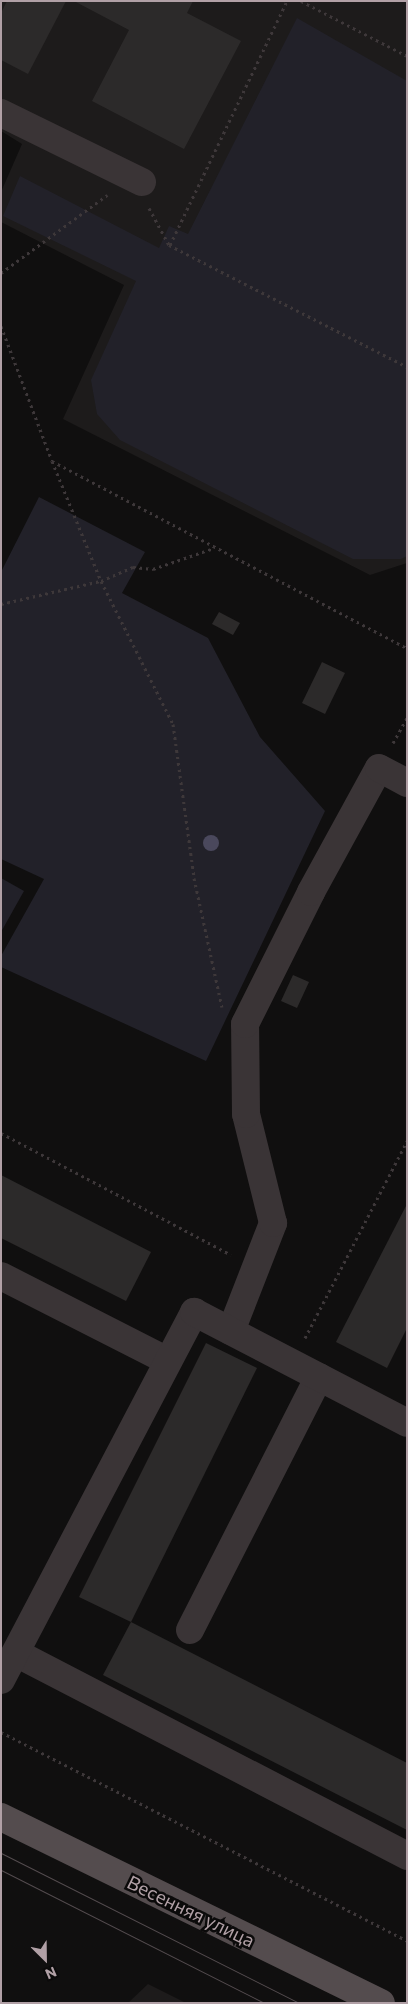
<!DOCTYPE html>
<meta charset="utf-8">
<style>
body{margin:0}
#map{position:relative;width:408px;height:2004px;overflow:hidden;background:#100f0f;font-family:Commissioner,sans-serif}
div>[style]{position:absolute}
.built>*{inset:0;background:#1d1b1b}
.green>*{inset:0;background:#222129}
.building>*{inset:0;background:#2c2a2a}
.path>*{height:3px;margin-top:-1.5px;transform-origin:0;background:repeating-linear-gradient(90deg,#3e383a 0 2.5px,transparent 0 6.5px)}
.minor>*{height:28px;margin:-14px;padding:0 14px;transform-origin:14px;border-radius:14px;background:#3a3436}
.major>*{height:28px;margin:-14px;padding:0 14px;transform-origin:14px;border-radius:14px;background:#544c4e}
.tram>*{height:1px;margin:-0.5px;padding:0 0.5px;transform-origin:0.5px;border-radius:0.5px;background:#544c4f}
.trees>*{width:16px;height:16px;margin:-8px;border-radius:50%;background:#4a485c}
span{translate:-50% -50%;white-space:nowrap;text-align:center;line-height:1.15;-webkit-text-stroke:5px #0b0a0a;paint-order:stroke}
.street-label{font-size:19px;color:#b1a0a6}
.frame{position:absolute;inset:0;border:2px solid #b1a0a6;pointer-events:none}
.north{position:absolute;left:20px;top:1934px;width:50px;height:50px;-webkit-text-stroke:4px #0b0a0a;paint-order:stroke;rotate:157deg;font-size:14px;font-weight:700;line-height:20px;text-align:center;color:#b1a0a6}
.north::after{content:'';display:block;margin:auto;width:18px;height:22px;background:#b1a0a6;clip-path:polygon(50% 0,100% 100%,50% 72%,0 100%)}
</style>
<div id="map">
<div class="built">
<i style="clip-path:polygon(1px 1px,407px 1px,407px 563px,370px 575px,63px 419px,124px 285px,1px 222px,1px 192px,22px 144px,1px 131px)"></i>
<i style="clip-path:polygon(148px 1984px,186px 2003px,128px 2003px)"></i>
</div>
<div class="green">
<i style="clip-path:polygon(297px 18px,407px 81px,407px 556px,401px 559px,353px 559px,120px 440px,97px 414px,91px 380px,136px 281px,3px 216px,20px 176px,159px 248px,169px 226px,188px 234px)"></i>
<i style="clip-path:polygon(39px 497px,145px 552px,122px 593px,208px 638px,260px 737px,325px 811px,206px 1061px,1px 967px,1px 956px,44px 879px,1px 859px,1px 572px)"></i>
<i style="clip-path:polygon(1px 878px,24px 891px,1px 932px)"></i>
</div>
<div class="building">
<i style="clip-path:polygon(7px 1px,66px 1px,28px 74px,1px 60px,1px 13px)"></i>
<i style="clip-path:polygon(74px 1px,193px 1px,187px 13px,241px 41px,184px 149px,92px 101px,129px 30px)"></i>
<i style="clip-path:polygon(219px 612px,240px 623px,233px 635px,212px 624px)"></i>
<i style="clip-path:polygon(322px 662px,345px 673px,325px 714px,302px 703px)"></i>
<i style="clip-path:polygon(293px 975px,309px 982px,297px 1008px,281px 1001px)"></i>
<i style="clip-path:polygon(1px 1175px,151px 1252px,126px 1301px,1px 1238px)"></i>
<i style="clip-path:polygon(407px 1204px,407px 1328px,387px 1368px,336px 1342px)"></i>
<i style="clip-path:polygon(206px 1343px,257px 1368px,131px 1622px,79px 1597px)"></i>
<i style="clip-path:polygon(131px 1622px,407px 1763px,407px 1830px,103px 1675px)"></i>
</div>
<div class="path">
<i style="left:301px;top:1px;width:119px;rotate:27.4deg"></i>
<i style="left:149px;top:208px;width:42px;rotate:61.6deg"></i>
<i style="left:169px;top:245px;width:267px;rotate:27.1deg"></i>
<i style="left:170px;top:245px;width:271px;rotate:-64.4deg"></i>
<i style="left:1px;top:273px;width:132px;rotate:-36.3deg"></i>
<i style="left:1px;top:326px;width:144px;rotate:69.3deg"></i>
<i style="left:52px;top:461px;width:401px;rotate:27.8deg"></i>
<i style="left:52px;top:461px;width:130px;rotate:67.8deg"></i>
<i style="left:101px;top:581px;width:160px;rotate:63.3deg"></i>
<i style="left:173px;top:724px;width:155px;rotate:82.2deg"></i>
<i style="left:194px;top:878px;width:132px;rotate:77.8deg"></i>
<i style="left:1px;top:604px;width:103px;rotate:-13deg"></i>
<i style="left:101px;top:581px;width:35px;rotate:-24deg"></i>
<i style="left:133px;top:567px;width:20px;rotate:6deg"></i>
<i style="left:153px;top:569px;width:65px;rotate:-19deg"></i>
<i style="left:393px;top:743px;width:29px;rotate:-61deg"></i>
<i style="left:1px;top:1133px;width:260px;rotate:27.9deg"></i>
<i style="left:305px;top:1338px;width:222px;rotate:-62.6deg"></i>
<i style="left:1px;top:1732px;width:457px;rotate:27.2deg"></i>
</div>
<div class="minor">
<i style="left:1px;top:113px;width:157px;rotate:26.1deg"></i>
<i style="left:1px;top:1276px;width:187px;rotate:27deg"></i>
<i style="left:231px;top:1331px;width:116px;rotate:-68.7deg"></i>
<i style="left:273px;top:1223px;width:112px;rotate:-103.9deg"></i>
<i style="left:246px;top:1114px;width:90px;rotate:-90.6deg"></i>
<i style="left:245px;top:1024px;width:148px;rotate:-63.4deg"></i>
<i style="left:311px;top:892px;width:141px;rotate:-61.3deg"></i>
<i style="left:379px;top:768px;width:32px;rotate:28deg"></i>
<i style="left:190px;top:1630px;width:284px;rotate:-63deg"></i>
<i style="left:16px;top:1653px;width:441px;rotate:27.4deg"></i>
<i style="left:1px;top:1680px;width:416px;rotate:-62.3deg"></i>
<i style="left:194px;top:1312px;width:240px;rotate:27.5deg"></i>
</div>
<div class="major">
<i style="left:1px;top:1817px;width:423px;rotate:26.1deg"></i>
</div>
<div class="tram">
<i style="left:1px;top:1853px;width:334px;rotate:26.7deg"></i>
<i style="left:1px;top:1870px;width:295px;rotate:26.8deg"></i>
</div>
<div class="trees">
<i style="left:211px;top:843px"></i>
</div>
<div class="street-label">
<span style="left:191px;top:1911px;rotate:26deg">Весенняя улица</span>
</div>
<div class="frame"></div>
<div class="north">N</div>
</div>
